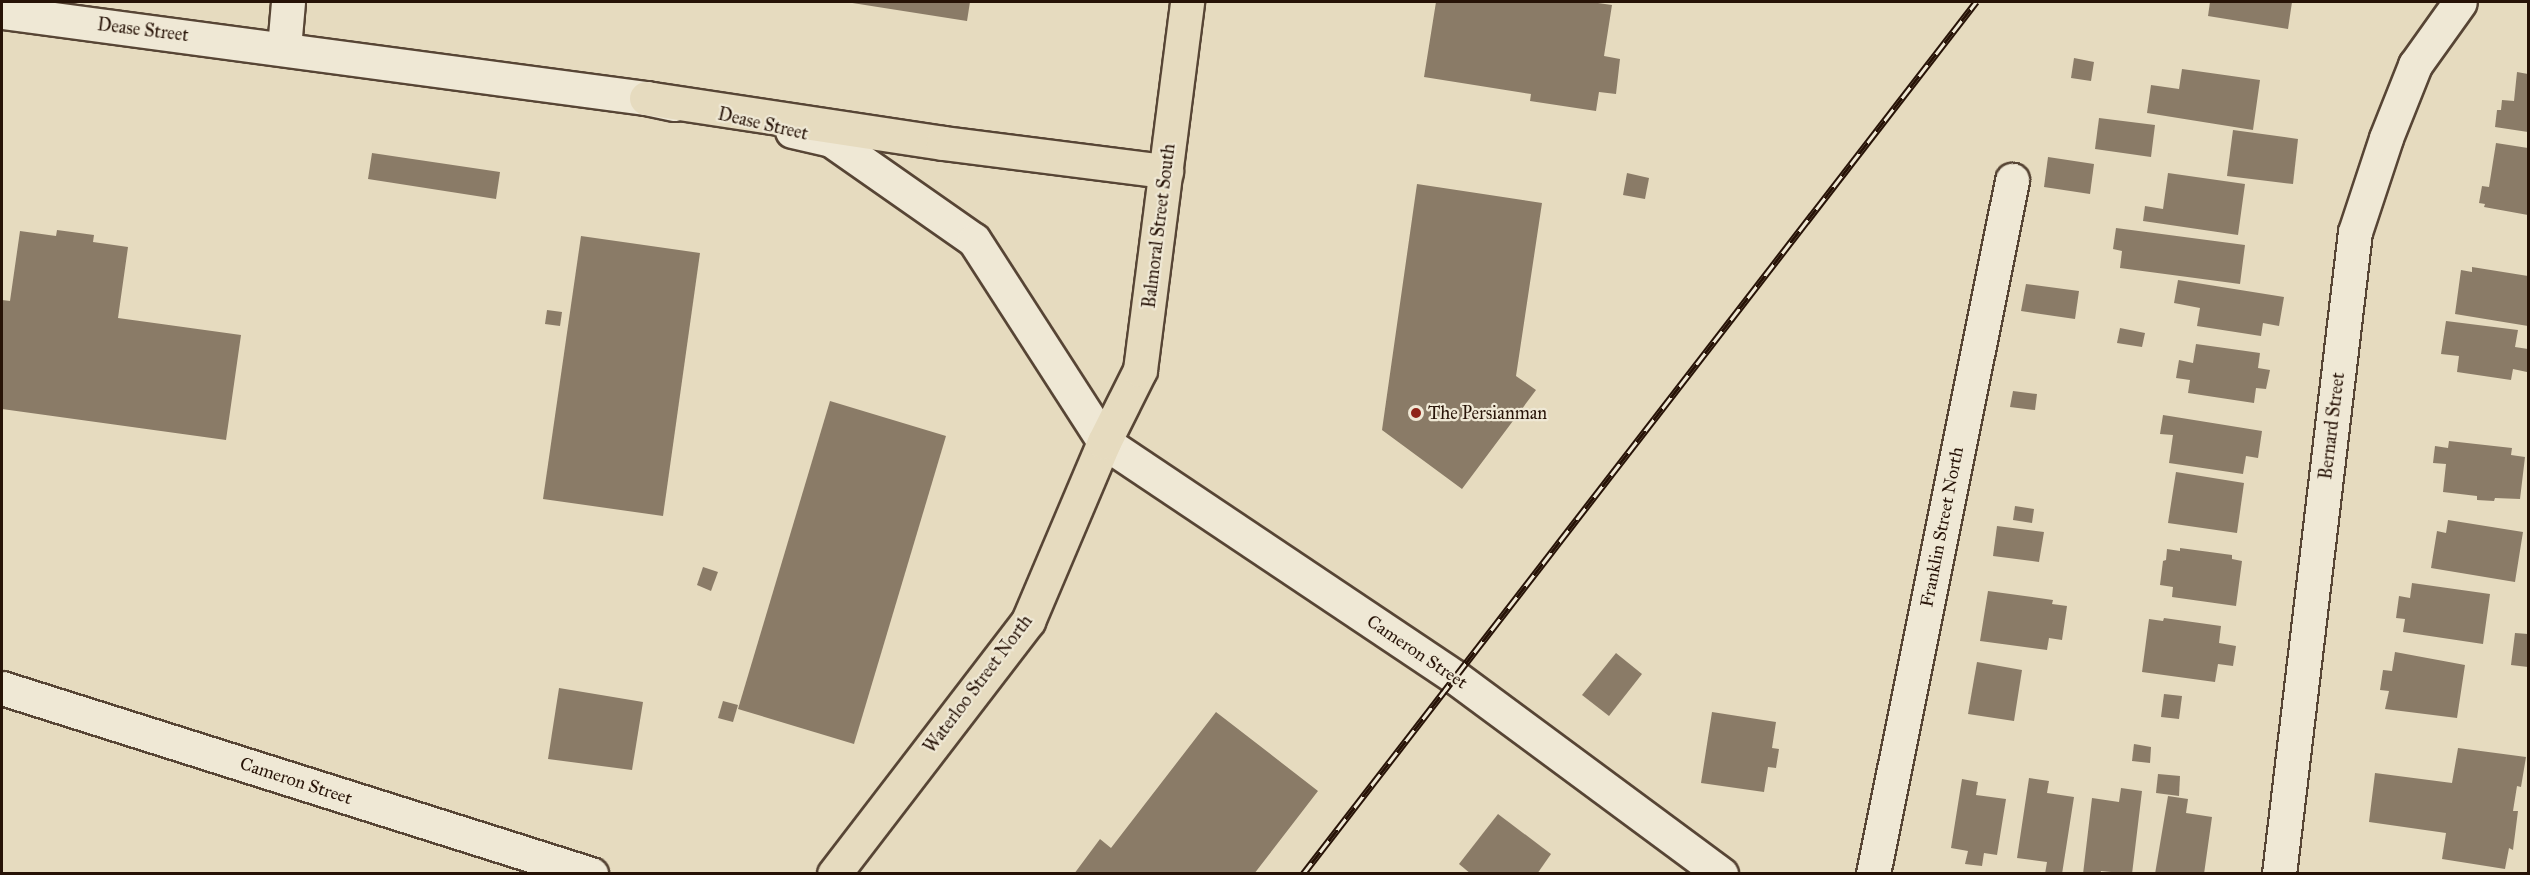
<!DOCTYPE html>
<style>
body{margin:0}
#map{position:relative;width:2530px;height:875px;overflow:hidden;background:#e6dbbf;font-family:"IM FELL Great Primer",serif}
div>[style]{position:absolute}
.building>*{inset:0;background:#8a7b67}
.roads{filter:drop-shadow(2px 0 #574535) drop-shadow(-2px 0 #574535) drop-shadow(0 2px #574535) drop-shadow(0 -2px #574535)}
.minor>*{height:33px;margin:-16.5px;padding:0 16.5px;transform-origin:16.5px;border-radius:16.5px;background:#efe8d5}
.major>*{height:33px;margin:-16.5px;padding:0 16.5px;transform-origin:16.5px;border-radius:16.5px;background:#e6dbbf}
.rail>*{height:7px;margin-top:-3.5px;transform-origin:0;background:repeating-linear-gradient(90deg,#efe8d5 0 14px,#271307 0 28px);box-sizing:border-box;border-block:2px solid #271307}
.dots>*{width:16px;height:16px;translate:-50% -50%;box-sizing:border-box;border:3px solid #efe8d5;border-radius:50%}
span{translate:-50% -50%;white-space:nowrap;text-align:center;line-height:1.15;-webkit-text-stroke:4.5px #efe8d5;paint-order:stroke}
.street-label{font-size:18px;color:#271307}
.poi-label{font-size:18px;color:#271307}
.left{translate:0 -50%;text-align:left}
.frame{position:absolute;inset:0;border:3px solid #271307;pointer-events:none}
</style>
<div id="map">
<div class="building">
<i style="clip-path:polygon(846px 2px,970px 2px,967px 21px)"></i>
<i style="clip-path:polygon(1436px 2px,1591px 2px,1612px 5px,1604px 56px,1620px 59px,1616px 94px,1599px 92px,1596px 111px,1530px 101px,1531px 94px,1424px 77px)"></i>
<i style="clip-path:polygon(2210px 2px,2292px 2px,2288px 29px,2208px 16px)"></i>
<i style="clip-path:polygon(2074px 58px,2094px 62px,2091px 81px,2071px 78px)"></i>
<i style="clip-path:polygon(2182px 69px,2260px 80px,2253px 130px,2147px 113px,2151px 85px,2179px 89px)"></i>
<i style="clip-path:polygon(2517px 72px,2528px 74px,2528px 132px,2495px 127px,2497px 110px,2501px 110px,2502px 100px,2514px 101px)"></i>
<i style="clip-path:polygon(2099px 118px,2155px 125px,2151px 157px,2095px 149px)"></i>
<i style="clip-path:polygon(2233px 130px,2298px 139px,2293px 184px,2227px 176px)"></i>
<i style="clip-path:polygon(2496px 143px,2528px 148px,2528px 215px,2484px 207px,2485px 204px,2479px 203px,2482px 186px,2489px 187px)"></i>
<i style="clip-path:polygon(372px 153px,500px 172px,496px 199px,368px 179px)"></i>
<i style="clip-path:polygon(2048px 157px,2094px 164px,2090px 194px,2044px 187px)"></i>
<i style="clip-path:polygon(1627px 173px,1649px 178px,1645px 199px,1623px 195px)"></i>
<i style="clip-path:polygon(2168px 173px,2245px 184px,2238px 235px,2143px 221px,2145px 206px,2163px 209px)"></i>
<i style="clip-path:polygon(1417px 184px,1542px 203px,1516px 376px,1536px 390px,1462px 489px,1382px 430px)"></i>
<i style="clip-path:polygon(2116px 228px,2245px 245px,2240px 284px,2120px 268px,2122px 251px,2113px 249px)"></i>
<i style="clip-path:polygon(57px 230px,94px 235px,93px 242px,128px 247px,118px 318px,241px 335px,226px 440px,2px 409px,2px 300px,10px 301px,20px 231px,56px 236px)"></i>
<i style="clip-path:polygon(581px 236px,700px 253px,663px 516px,543px 499px)"></i>
<i style="clip-path:polygon(2472px 267px,2528px 276px,2528px 326px,2455px 314px,2461px 270px,2472px 272px)"></i>
<i style="clip-path:polygon(2178px 280px,2284px 297px,2279px 326px,2263px 323px,2261px 336px,2197px 326px,2200px 308px,2174px 303px)"></i>
<i style="clip-path:polygon(2026px 284px,2079px 291px,2075px 319px,2021px 311px)"></i>
<i style="clip-path:polygon(547px 310px,562px 312px,560px 326px,545px 324px)"></i>
<i style="clip-path:polygon(2446px 321px,2518px 330px,2515px 347px,2528px 349px,2527px 372px,2513px 369px,2511px 380px,2457px 372px,2459px 356px,2441px 354px)"></i>
<i style="clip-path:polygon(2120px 328px,2145px 333px,2142px 347px,2117px 343px)"></i>
<i style="clip-path:polygon(2196px 344px,2260px 353px,2258px 368px,2270px 370px,2266px 389px,2256px 388px,2254px 403px,2188px 393px,2190px 380px,2176px 378px,2179px 360px,2193px 363px)"></i>
<i style="clip-path:polygon(2013px 391px,2037px 394px,2035px 410px,2010px 407px)"></i>
<i style="clip-path:polygon(830px 401px,946px 436px,854px 744px,738px 709px)"></i>
<i style="clip-path:polygon(2163px 415px,2262px 431px,2258px 458px,2246px 456px,2243px 474px,2169px 463px,2173px 435px,2160px 434px)"></i>
<i style="clip-path:polygon(2449px 441px,2512px 448px,2511px 455px,2525px 457px,2520px 499px,2495px 498px,2494px 501px,2477px 500px,2477px 496px,2443px 492px,2446px 464px,2433px 463px,2435px 446px,2448px 448px)"></i>
<i style="clip-path:polygon(2176px 472px,2244px 483px,2237px 533px,2168px 523px)"></i>
<i style="clip-path:polygon(2015px 506px,2034px 509px,2032px 523px,2013px 520px)"></i>
<i style="clip-path:polygon(2448px 520px,2523px 532px,2515px 582px,2431px 568px,2437px 531px,2446px 533px)"></i>
<i style="clip-path:polygon(1997px 526px,2044px 532px,2039px 562px,1993px 556px)"></i>
<i style="clip-path:polygon(2180px 548px,2232px 555px,2232px 559px,2242px 561px,2236px 606px,2172px 597px,2173px 587px,2160px 585px,2163px 561px,2166px 560px,2167px 549px,2180px 551px)"></i>
<i style="clip-path:polygon(703px 567px,718px 572px,711px 591px,697px 585px)"></i>
<i style="clip-path:polygon(2412px 583px,2490px 594px,2483px 644px,2403px 632px,2405px 619px,2396px 618px,2399px 596px,2410px 598px)"></i>
<i style="clip-path:polygon(1988px 591px,2053px 600px,2052px 604px,2067px 606px,2062px 640px,2049px 638px,2047px 650px,1980px 641px)"></i>
<i style="clip-path:polygon(2164px 618px,2221px 626px,2219px 643px,2236px 646px,2233px 666px,2218px 664px,2215px 682px,2142px 672px,2149px 619px,2163px 621px)"></i>
<i style="clip-path:polygon(2515px 633px,2528px 634px,2528px 667px,2511px 665px)"></i>
<i style="clip-path:polygon(2395px 652px,2465px 665px,2457px 718px,2385px 709px,2389px 691px,2380px 690px,2383px 670px,2392px 671px)"></i>
<i style="clip-path:polygon(1616px 653px,1642px 674px,1609px 716px,1582px 695px)"></i>
<i style="clip-path:polygon(1977px 662px,2022px 670px,2014px 721px,1968px 714px)"></i>
<i style="clip-path:polygon(559px 688px,643px 702px,632px 770px,548px 759px)"></i>
<i style="clip-path:polygon(2164px 694px,2182px 696px,2179px 719px,2161px 717px)"></i>
<i style="clip-path:polygon(723px 701px,738px 705px,733px 722px,718px 718px)"></i>
<i style="clip-path:polygon(1216px 712px,1318px 791px,1254px 874px,1074px 874px,1100px 839px,1111px 848px)"></i>
<i style="clip-path:polygon(1712px 712px,1776px 722px,1772px 748px,1779px 749px,1776px 768px,1768px 767px,1764px 792px,1701px 783px)"></i>
<i style="clip-path:polygon(2134px 744px,2151px 747px,2150px 763px,2132px 761px)"></i>
<i style="clip-path:polygon(2458px 748px,2526px 757px,2521px 787px,2517px 786px,2513px 811px,2518px 811px,2513px 850px,2509px 848px,2505px 869px,2442px 859px,2446px 833px,2369px 822px,2375px 773px,2452px 783px)"></i>
<i style="clip-path:polygon(2158px 774px,2180px 776px,2179px 796px,2156px 793px)"></i>
<i style="clip-path:polygon(2029px 778px,2049px 781px,2047px 793px,2074px 797px,2062px 874px,2045px 874px,2047px 862px,2017px 858px)"></i>
<i style="clip-path:polygon(1962px 779px,1978px 782px,1976px 795px,2006px 799px,1997px 855px,1984px 853px,1982px 866px,1965px 864px,1968px 851px,1951px 848px)"></i>
<i style="clip-path:polygon(2121px 788px,2142px 791px,2132px 874px,2101px 871px,2100px 874px,2083px 874px,2092px 798px,2119px 802px)"></i>
<i style="clip-path:polygon(2168px 796px,2188px 799px,2186px 813px,2212px 817px,2204px 874px,2155px 874px)"></i>
<i style="clip-path:polygon(1498px 814px,1551px 854px,1537px 874px,1471px 874px,1459px 864px)"></i>
</div>
<div class="roads">
<div class="minor">
<i style="left:2px;top:12px;width:650px;rotate:7.61deg"></i>
<i style="left:646px;top:98px;width:29px;rotate:12deg"></i>
<i style="left:284px;top:48px;width:46px;rotate:-85deg"></i>
<i style="left:792px;top:131px;width:40px;rotate:13deg"></i>
<i style="left:831px;top:140px;width:174px;rotate:35deg"></i>
<i style="left:974px;top:240px;width:240px;rotate:57.2deg"></i>
<i style="left:1104px;top:442px;width:422px;rotate:33.8deg"></i>
<i style="left:1455px;top:677px;width:331px;rotate:36.5deg"></i>
<i style="left:2px;top:688px;width:618px;rotate:17.53deg"></i>
<i style="left:1873px;top:874px;width:708px;rotate:-78.67deg"></i>
<i style="left:2279px;top:874px;width:646px;rotate:-83.25deg"></i>
<i style="left:2355px;top:232px;width:99px;rotate:-71.7deg"></i>
<i style="left:2386px;top:138px;width:79px;rotate:-68.3deg"></i>
<i style="left:2415px;top:65px;width:77px;rotate:-54.5deg"></i>
</div>
<div class="major">
<i style="left:646px;top:98px;width:300px;rotate:8.6deg"></i>
<i style="left:943px;top:143px;width:225px;rotate:7.2deg"></i>
<i style="left:834px;top:874px;width:319px;rotate:-52.5deg"></i>
<i style="left:1028px;top:621px;width:194px;rotate:-67deg"></i>
<i style="left:1104px;top:442px;width:80px;rotate:-63.4deg"></i>
<i style="left:1140px;top:370px;width:371px;rotate:-82.7deg"></i>
</div>
</div>
<div class="rail">
<i style="left:1303px;top:874px;width:1102px;rotate:-52.34deg"></i>
</div>
<div class="dots">
<i style="left:1416px;top:413px;background:#8f2418"></i>
</div>
<div class="street-label">
<span style="left:143px;top:30px;rotate:7deg">Dease Street</span>
<span style="left:763px;top:124px;rotate:13deg">Dease Street</span>
<span style="left:1159px;top:226px;rotate:-83deg">Balmoral Street South</span>
<span style="left:2332px;top:426px;rotate:-83deg">Bernard Street</span>
<span style="left:1942px;top:527px;rotate:-79deg">Franklin Street North</span>
<span style="left:1417px;top:652px;rotate:34deg">Cameron Street</span>
<span style="left:978px;top:684px;rotate:-53deg">Waterloo Street North</span>
<span style="left:296px;top:781px;rotate:18deg">Cameron Street</span>
</div>
<div class="poi-label">
<span class="left" style="left:1428px;top:413px">The Persianman</span>
</div>
<div class="frame"></div>
</div>
